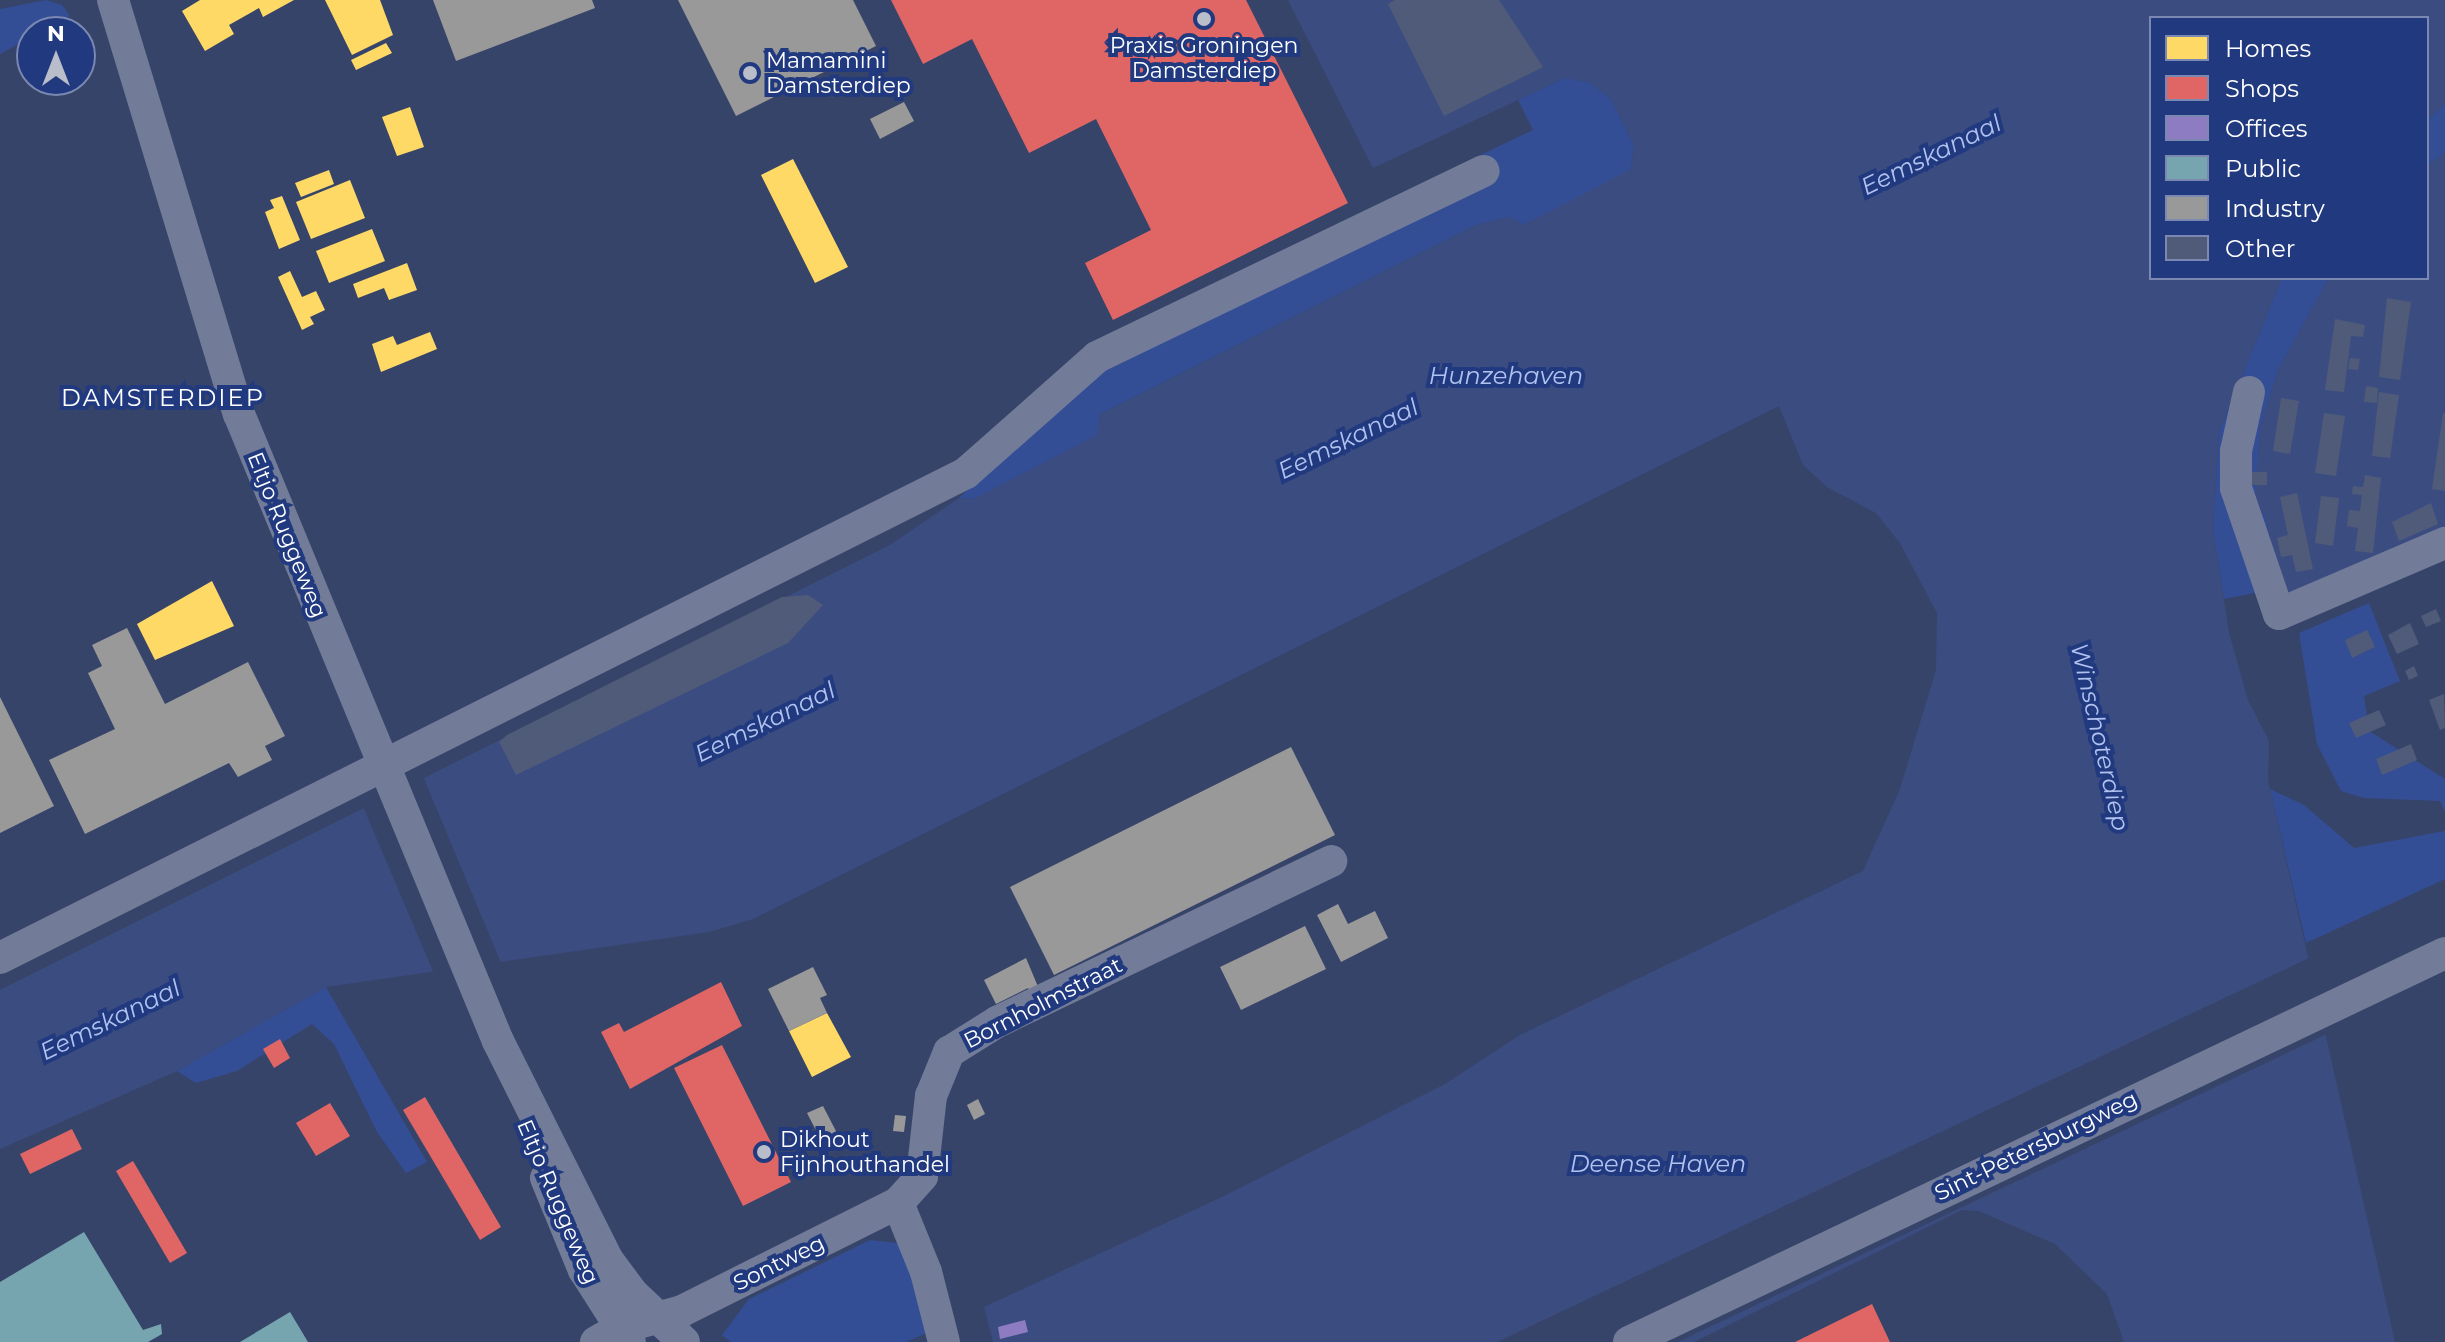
<!DOCTYPE html>
<style>
body{margin:0}
#map{position:relative;width:2445px;height:1342px;overflow:hidden;background:#374469;font-family:Montserrat,sans-serif}
div>[style]{position:absolute}
.green>*{inset:0;background:#344e96}
.water>*{inset:0;background:#3b4c80}
.pier>*{inset:0;background:#374469}
.homes>*{inset:0;background:#ffd966}
.shops>*{inset:0;background:#e06666}
.offices>*{inset:0;background:#8e7cc3}
.public>*{inset:0;background:#76a5af}
.industry>*{inset:0;background:#999}
.building>*{inset:0;background:#505b7a}
.minor>*{height:32px;margin:-16px;padding:0 16px;transform-origin:16px;border-radius:16px;background:#727b98}
.dots>*{width:22px;height:22px;translate:-50% -50%;box-sizing:border-box;border:4px solid #21397f;border-radius:50%}
span{translate:-50% -50%;white-space:nowrap;text-align:center;line-height:1.15;-webkit-text-stroke:8px #21397f;paint-order:stroke}
.poi-label{font-size:22px;color:#fff}
.left{translate:0 -50%;text-align:left}
.street-label{font-size:22px;color:#fff}
.water-label{font-size:24px;color:#b1c2ef;font-style:italic}
.neighbourhood-label{font-size:24px;color:#fff;letter-spacing:2px}
.legend{position:absolute;left:2149px;top:16px;width:280px;height:264px;box-sizing:border-box;background:#21397f;border:2px solid #7a88b2;margin:0;padding:10px 14px;list-style:none;font-size:24px;color:#fff}
.legend li{display:flex;align-items:center;gap:16px;height:40px}
.legend b{width:40px;border:2px solid #7a88b2}
.north{position:absolute;left:16px;top:16px;width:80px;height:80px;box-sizing:border-box;background:#21397f;border:2px solid #7a88b2;border-radius:50%;rotate:0deg;font-size:22px;font-weight:700;line-height:32px;text-align:center;color:#fff}
.north::after{content:'';display:block;margin:auto;width:28px;height:36px;background:#b9beca;clip-path:polygon(50% 0,100% 100%,50% 72%,0 100%)}
</style>
<div id="map">
<div class="green">
<i style="clip-path:polygon(46px 0,62px 5px,70px 16px,0 54px,0 9px)"></i>
<i style="clip-path:polygon(1565px 78px,1589px 82px,1611px 99px,1634px 146px,1631px 169px,1613px 181px,1523px 225px,1510px 217px,1476px 225px,1100px 414px,1098px 435px,974px 499px,959px 498px,1074px 388px,1470px 160px,1533px 130px,1518px 100px)"></i>
<i style="clip-path:polygon(2445px 104px,2445px 153px,2427px 166px,2427px 120px)"></i>
<i style="clip-path:polygon(2282px 278px,2329px 278px,2278px 370px,2260px 428px,2255px 516px,2265px 513px,2280px 588px,2224px 599px,2213px 529px,2219px 432px)"></i>
<i style="clip-path:polygon(2369px 603px,2400px 681px,2364px 696px,2369px 731px,2445px 779px,2445px 812px,2440px 801px,2364px 798px,2341px 791px,2317px 744px,2299px 633px)"></i>
<i style="clip-path:polygon(2270px 789px,2304px 805px,2354px 848px,2445px 831px,2445px 879px,2306px 943px)"></i>
<i style="clip-path:polygon(326px 987px,427px 1162px,406px 1173px,377px 1132px,334px 1044px,312px 1024px,237px 1071px,196px 1083px,177px 1071px)"></i>
<i style="clip-path:polygon(870px 1240px,905px 1244px,927px 1333px,906px 1342px,731px 1342px,722px 1335px,749px 1299px)"></i>
</div>
<div class="water">
<i style="clip-path:polygon(1288px 0,2445px 0,2445px 104px,2427px 120px,2427px 18px,2151px 18px,2151px 278px,2282px 278px,2219px 432px,2213px 529px,2229px 633px,2248px 700px,2269px 741px,2268px 780px,2395px 1342px,2124px 1342px,2107px 1294px,2055px 1244px,1979px 1211px,1962px 1210px,1694px 1342px,993px 1342px,984px 1307px,1222px 1197px,1445px 1084px,1520px 1035px,1863px 871px,1900px 789px,1936px 670px,1937px 613px,1900px 543px,1876px 513px,1827px 487px,1803px 465px,1779px 406px,753px 919px,709px 932px,326px 987px,177px 1071px,0 1149px,0 990px,890px 545px,959px 498px,974px 499px,1097px 435px,1100px 414px,1476px 225px,1510px 217px,1524px 225px,1631px 169px,1634px 146px,1611px 99px,1589px 82px,1565px 78px,1373px 168px)"></i>
<i style="clip-path:polygon(2445px 153px,2445px 528px,2292px 598px,2280px 588px,2265px 513px,2254px 516px,2260px 428px,2278px 370px,2329px 278px,2427px 278px,2427px 166px)"></i>
</div>
<div class="pier">
<i style="clip-path:polygon(422px 774px,502px 965px,435px 976px,362px 804px)"></i>
<i style="clip-path:polygon(2311px 957px,2327px 1034px,1678px 1342px,1497px 1342px)"></i>
</div>
<div class="homes">
<i style="clip-path:polygon(200px 0,294px 0,263px 17px,259px 8px,229px 25px,234px 34px,205px 51px,182px 11px)"></i>
<i style="clip-path:polygon(325px 0,380px 0,393px 35px,352px 55px)"></i>
<i style="clip-path:polygon(386px 43px,392px 53px,356px 70px,351px 60px)"></i>
<i style="clip-path:polygon(410px 107px,424px 147px,397px 156px,382px 117px)"></i>
<i style="clip-path:polygon(793px 159px,848px 267px,815px 283px,761px 175px)"></i>
<i style="clip-path:polygon(329px 170px,334px 184px,301px 197px,295px 183px)"></i>
<i style="clip-path:polygon(350px 180px,365px 218px,311px 239px,296px 202px)"></i>
<i style="clip-path:polygon(282px 196px,300px 240px,279px 249px,265px 212px,274px 208px,270px 200px)"></i>
<i style="clip-path:polygon(372px 229px,385px 261px,329px 283px,316px 251px)"></i>
<i style="clip-path:polygon(407px 263px,417px 290px,389px 300px,384px 288px,358px 298px,353px 284px)"></i>
<i style="clip-path:polygon(290px 271px,302px 297px,316px 291px,325px 310px,310px 317px,314px 324px,302px 330px,278px 277px)"></i>
<i style="clip-path:polygon(430px 332px,437px 349px,381px 372px,372px 344px,393px 336px,397px 345px)"></i>
<i style="clip-path:polygon(212px 581px,234px 626px,155px 660px,137px 624px)"></i>
<i style="clip-path:polygon(827px 1013px,851px 1057px,812px 1077px,789px 1031px)"></i>
</div>
<div class="shops">
<i style="clip-path:polygon(891px 0,1246px 0,1348px 203px,1113px 320px,1085px 263px,1151px 230px,1096px 119px,1029px 153px,972px 39px,923px 64px)"></i>
<i style="clip-path:polygon(721px 982px,742px 1026px,630px 1089px,601px 1032px,619px 1023px,624px 1032px)"></i>
<i style="clip-path:polygon(280px 1039px,290px 1058px,274px 1068px,263px 1049px)"></i>
<i style="clip-path:polygon(722px 1045px,791px 1182px,743px 1206px,674px 1068px)"></i>
<i style="clip-path:polygon(425px 1097px,501px 1227px,480px 1240px,403px 1110px)"></i>
<i style="clip-path:polygon(330px 1103px,350px 1136px,316px 1156px,296px 1123px)"></i>
<i style="clip-path:polygon(72px 1129px,82px 1149px,30px 1174px,20px 1154px)"></i>
<i style="clip-path:polygon(133px 1161px,187px 1253px,170px 1263px,116px 1171px)"></i>
<i style="clip-path:polygon(1872px 1304px,1890px 1342px,1795px 1342px)"></i>
</div>
<div class="offices">
<i style="clip-path:polygon(1025px 1320px,1028px 1332px,1000px 1339px,998px 1327px)"></i>
</div>
<div class="public">
<i style="clip-path:polygon(84px 1232px,143px 1330px,161px 1324px,162px 1334px,148px 1342px,0 1342px,0 1282px)"></i>
<i style="clip-path:polygon(290px 1312px,308px 1342px,240px 1342px)"></i>
</div>
<div class="industry">
<i style="clip-path:polygon(433px 0,592px 0,595px 8px,456px 61px)"></i>
<i style="clip-path:polygon(678px 0,853px 0,876px 46px,736px 116px)"></i>
<i style="clip-path:polygon(904px 102px,914px 121px,880px 139px,870px 119px)"></i>
<i style="clip-path:polygon(127px 628px,165px 704px,248px 662px,285px 736px,265px 746px,272px 760px,238px 777px,229px 763px,85px 834px,49px 760px,115px 729px,88px 673px,102px 666px,92px 645px)"></i>
<i style="clip-path:polygon(0 697px,54px 806px,0 833px)"></i>
<i style="clip-path:polygon(1291px 747px,1335px 835px,1054px 975px,1010px 887px)"></i>
<i style="clip-path:polygon(1338px 904px,1348px 924px,1375px 911px,1388px 938px,1341px 962px,1317px 915px)"></i>
<i style="clip-path:polygon(1305px 926px,1326px 969px,1241px 1010px,1220px 967px)"></i>
<i style="clip-path:polygon(1026px 958px,1039px 989px,1031px 993px,1028px 988px,996px 1004px,984px 980px)"></i>
<i style="clip-path:polygon(813px 967px,827px 995px,820px 998px,827px 1013px,789px 1031px,768px 989px)"></i>
<i style="clip-path:polygon(978px 1099px,985px 1114px,974px 1120px,967px 1105px)"></i>
<i style="clip-path:polygon(823px 1106px,837px 1133px,821px 1140px,807px 1113px)"></i>
<i style="clip-path:polygon(895px 1115px,906px 1116px,904px 1132px,893px 1131px)"></i>
</div>
<div class="building">
<i style="clip-path:polygon(1395px 0,1499px 0,1543px 67px,1444px 116px,1388px 4px)"></i>
<i style="clip-path:polygon(2387px 298px,2411px 302px,2400px 380px,2379px 377px)"></i>
<i style="clip-path:polygon(2335px 319px,2365px 325px,2363px 337px,2351px 336px,2344px 392px,2325px 390px)"></i>
<i style="clip-path:polygon(2350px 358px,2360px 359px,2358px 370px,2348px 369px)"></i>
<i style="clip-path:polygon(2366px 386px,2378px 388px,2377px 403px,2364px 402px)"></i>
<i style="clip-path:polygon(2379px 392px,2399px 395px,2390px 458px,2372px 456px)"></i>
<i style="clip-path:polygon(2281px 398px,2299px 401px,2290px 454px,2273px 451px)"></i>
<i style="clip-path:polygon(2324px 413px,2345px 416px,2336px 476px,2315px 473px)"></i>
<i style="clip-path:polygon(2443px 413px,2445px 413px,2445px 491px,2432px 489px)"></i>
<i style="clip-path:polygon(2250px 472px,2267px 472px,2267px 485px,2250px 485px)"></i>
<i style="clip-path:polygon(2365px 475px,2381px 478px,2373px 553px,2355px 551px,2358px 528px,2347px 526px,2349px 510px,2360px 511px,2362px 495px,2352px 494px,2353px 486px,2363px 487px)"></i>
<i style="clip-path:polygon(2297px 493px,2313px 569px,2296px 572px,2292px 555px,2281px 557px,2277px 538px,2288px 535px,2280px 497px)"></i>
<i style="clip-path:polygon(2321px 496px,2339px 498px,2333px 546px,2315px 543px)"></i>
<i style="clip-path:polygon(2431px 503px,2438px 524px,2399px 541px,2392px 522px)"></i>
<i style="clip-path:polygon(808px 595px,823px 605px,788px 643px,516px 775px,499px 742px,507px 735px,782px 597px)"></i>
<i style="clip-path:polygon(2436px 609px,2441px 621px,2426px 627px,2421px 616px)"></i>
<i style="clip-path:polygon(2410px 623px,2419px 644px,2397px 654px,2388px 635px)"></i>
<i style="clip-path:polygon(2367px 630px,2375px 647px,2352px 658px,2345px 640px)"></i>
<i style="clip-path:polygon(2414px 666px,2418px 676px,2409px 680px,2405px 671px)"></i>
<i style="clip-path:polygon(2444px 694px,2445px 728px,2440px 730px,2429px 700px)"></i>
<i style="clip-path:polygon(2379px 710px,2386px 725px,2356px 738px,2349px 723px)"></i>
<i style="clip-path:polygon(2411px 744px,2417px 760px,2382px 775px,2376px 759px)"></i>
</div>
<div class="minor">
<i style="left:113px;top:0;width:433px;rotate:73.1deg"></i>
<i style="left:239px;top:414px;width:678px;rotate:67.56deg"></i>
<i style="left:498px;top:1041px;width:244px;rotate:63.4deg"></i>
<i style="left:607px;top:1259px;width:44px;rotate:53.4deg"></i>
<i style="left:633px;top:1294px;width:70px;rotate:43.3deg"></i>
<i style="left:2249px;top:392px;width:60px;rotate:102.4deg"></i>
<i style="left:2236px;top:451px;width:37px;rotate:90deg"></i>
<i style="left:2236px;top:488px;width:133px;rotate:71.2deg"></i>
<i style="left:2279px;top:614px;width:181px;rotate:-23.2deg"></i>
<i style="left:0;top:958px;width:1081px;rotate:-26.66deg"></i>
<i style="left:966px;top:473px;width:175px;rotate:-41.5deg"></i>
<i style="left:1097px;top:357px;width:429px;rotate:-25.7deg"></i>
<i style="left:546px;top:1178px;width:100px;rotate:67.6deg"></i>
<i style="left:584px;top:1270px;width:85px;rotate:57.4deg"></i>
<i style="left:898px;top:1203px;width:74px;rotate:67.9deg"></i>
<i style="left:926px;top:1272px;width:72px;rotate:75.6deg"></i>
<i style="left:596px;top:1342px;width:28px;rotate:-30deg"></i>
<i style="left:620px;top:1328px;width:64px;rotate:-15.3deg"></i>
<i style="left:682px;top:1311px;width:241px;rotate:-26.6deg"></i>
<i style="left:898px;top:1203px;width:36px;rotate:-48deg"></i>
<i style="left:922px;top:1176px;width:81px;rotate:-83.6deg"></i>
<i style="left:931px;top:1096px;width:48px;rotate:-67.8deg"></i>
<i style="left:949px;top:1052px;width:57px;rotate:-32deg"></i>
<i style="left:997px;top:1022px;width:371px;rotate:-25.7deg"></i>
<i style="left:1629px;top:1342px;width:904px;rotate:-25.49deg"></i>
</div>
<div class="dots">
<i style="left:1204px;top:19px;background:#b9beca"></i>
<i style="left:750px;top:73px;background:#b9beca"></i>
<i style="left:764px;top:1152px;background:#b9beca"></i>
</div>
<div class="poi-label">
<span style="left:1204px;top:58px">Praxis Groningen<br>Damsterdiep</span>
<span class="left" style="left:766px;top:73px">Mamamini<br>Damsterdiep</span>
<span class="left" style="left:780px;top:1152px">Dikhout<br>Fijnhouthandel</span>
</div>
<div class="street-label">
<span style="left:287px;top:535px;rotate:68deg">Eltjo Ruggeweg</span>
<span style="left:1043px;top:1003px;rotate:-27deg">Bornholmstraat</span>
<span style="left:2036px;top:1146px;rotate:-26deg">Sint-Petersburgweg</span>
<span style="left:558px;top:1202px;rotate:67deg">Eltjo Ruggeweg</span>
<span style="left:779px;top:1263px;rotate:-26deg">Sontweg</span>
</div>
<div class="water-label">
<span style="left:1931px;top:155px;rotate:-26deg">Eemskanaal</span>
<span style="left:1506px;top:376px">Hunzehaven</span>
<span style="left:1348px;top:439px;rotate:-26deg">Eemskanaal</span>
<span style="left:765px;top:722px;rotate:-26deg">Eemskanaal</span>
<span style="left:2100px;top:737px;rotate:77deg">Winschoterdiep</span>
<span style="left:110px;top:1020px;rotate:-26deg">Eemskanaal</span>
<span style="left:1658px;top:1164px">Deense Haven</span>
</div>
<div class="neighbourhood-label">
<span style="left:163px;top:398px">DAMSTERDIEP</span>
</div>
<ul class="legend">
<li><b style="height:22px;background:#ffd966"></b>Homes</li>
<li><b style="height:22px;background:#e06666"></b>Shops</li>
<li><b style="height:22px;background:#8e7cc3"></b>Offices</li>
<li><b style="height:22px;background:#76a5af"></b>Public</li>
<li><b style="height:22px;background:#999"></b>Industry</li>
<li><b style="height:22px;background:#505b7a"></b>Other</li>
</ul>
<div class="north">N</div>
</div>
